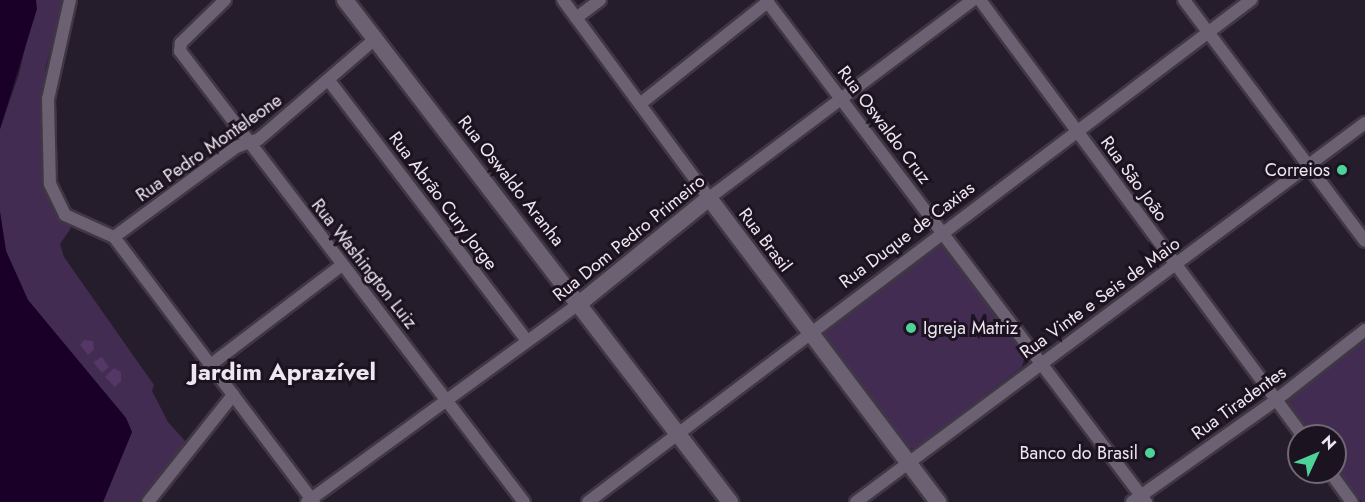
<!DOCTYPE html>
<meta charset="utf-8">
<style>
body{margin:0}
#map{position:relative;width:1365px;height:502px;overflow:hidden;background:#251d2b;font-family:Jost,sans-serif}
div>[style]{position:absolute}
.green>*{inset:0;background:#432c51}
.water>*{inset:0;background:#1a0028}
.building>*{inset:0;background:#543667}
.roads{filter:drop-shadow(2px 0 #3f3844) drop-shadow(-2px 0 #3f3844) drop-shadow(0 2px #3f3844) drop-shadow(0 -2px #3f3844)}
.street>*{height:12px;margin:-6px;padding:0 6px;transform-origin:6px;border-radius:6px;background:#6b6172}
.secondary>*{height:16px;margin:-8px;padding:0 8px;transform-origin:8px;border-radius:8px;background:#6b6172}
.dots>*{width:16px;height:16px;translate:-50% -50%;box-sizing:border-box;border:3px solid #1c1321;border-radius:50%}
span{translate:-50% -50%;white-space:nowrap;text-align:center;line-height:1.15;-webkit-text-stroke:6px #1c1321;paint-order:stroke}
.street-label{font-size:18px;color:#ede7f1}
.poi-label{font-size:18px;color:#ede7f1}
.right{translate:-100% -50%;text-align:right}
.left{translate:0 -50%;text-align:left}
.district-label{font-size:24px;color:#ede7f1;font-weight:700}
.north{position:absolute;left:1287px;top:424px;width:60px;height:60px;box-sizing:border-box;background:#1c1321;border:2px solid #706874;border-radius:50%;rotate:46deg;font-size:16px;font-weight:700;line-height:24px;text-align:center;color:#ede7f1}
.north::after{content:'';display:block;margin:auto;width:21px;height:27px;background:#4dd39a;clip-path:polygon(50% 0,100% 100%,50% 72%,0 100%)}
</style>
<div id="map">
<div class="green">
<i style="clip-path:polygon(36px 0,64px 0,46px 66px,41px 133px,43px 186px,51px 206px,71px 228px,60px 244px,64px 257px,154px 385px,152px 391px,168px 422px,186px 442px,139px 502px,103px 502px,132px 432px,126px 418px,28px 300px,6px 251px,0 212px,0 129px,19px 74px)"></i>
<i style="clip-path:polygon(931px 246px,945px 246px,1026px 352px,1022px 367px,915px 449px,906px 447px,820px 335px,822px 326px)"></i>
<i style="clip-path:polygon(1365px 337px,1365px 502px,1362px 502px,1335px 467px,1335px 436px,1312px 436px,1287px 404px,1289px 396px)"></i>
</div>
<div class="water">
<i style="clip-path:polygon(0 0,36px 0,37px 9px,0 129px)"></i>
<i style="clip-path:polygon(0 212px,6px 251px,28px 300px,126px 418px,132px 432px,103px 502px,0 502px)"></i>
</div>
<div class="building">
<i style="clip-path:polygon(84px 340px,93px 341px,94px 350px,88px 355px,80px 345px)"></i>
<i style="clip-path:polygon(102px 357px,109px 367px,102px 373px,93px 362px)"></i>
<i style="clip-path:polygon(114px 368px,121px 372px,121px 381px,115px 387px,105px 377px)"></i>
</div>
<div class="roads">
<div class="street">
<i style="left:70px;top:0;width:101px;rotate:102.5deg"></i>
<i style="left:48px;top:99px;width:85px;rotate:88.7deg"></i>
<i style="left:50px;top:184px;width:34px;rotate:64deg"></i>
<i style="left:65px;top:215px;width:54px;rotate:24.2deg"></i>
<i style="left:225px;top:0;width:62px;rotate:135.7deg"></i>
<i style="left:181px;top:43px;width:8px;rotate:97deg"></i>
<i style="left:180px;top:51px;width:567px;rotate:52.67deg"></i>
<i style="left:563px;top:0;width:246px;rotate:53.6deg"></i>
<i style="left:709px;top:198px;width:330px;rotate:-36.9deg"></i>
<i style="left:766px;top:0;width:630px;rotate:52.88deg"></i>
<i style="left:980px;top:0;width:543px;rotate:53.47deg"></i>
<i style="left:1184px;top:0;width:301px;rotate:53.1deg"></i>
<i style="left:576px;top:18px;width:30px;rotate:-37deg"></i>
<i style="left:330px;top:82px;width:325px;rotate:52.7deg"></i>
<i style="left:640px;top:104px;width:164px;rotate:-38.6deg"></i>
<i style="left:114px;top:237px;width:332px;rotate:53deg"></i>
<i style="left:114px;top:237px;width:152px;rotate:-36.4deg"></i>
<i style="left:236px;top:147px;width:24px;rotate:-19deg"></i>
<i style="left:259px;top:139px;width:155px;rotate:-40.8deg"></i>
<i style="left:209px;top:366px;width:167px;rotate:-37.2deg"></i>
<i style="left:1330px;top:472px;width:37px;rotate:54deg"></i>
<i style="left:148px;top:502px;width:137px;rotate:-51.5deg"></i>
<i style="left:307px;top:502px;width:338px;rotate:-36.1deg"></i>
<i style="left:588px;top:502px;width:832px;rotate:-37.13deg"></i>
<i style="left:856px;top:502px;width:635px;rotate:-36.67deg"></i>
<i style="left:1132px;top:502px;width:176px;rotate:-35.3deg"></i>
<i style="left:1276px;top:400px;width:113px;rotate:-38.2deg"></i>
</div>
<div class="secondary">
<i style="left:345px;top:0;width:633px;rotate:52.51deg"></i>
<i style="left:580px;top:303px;width:166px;rotate:-39.1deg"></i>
<i style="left:709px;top:198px;width:381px;rotate:53deg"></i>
</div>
</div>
<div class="dots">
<i style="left:1342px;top:170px;background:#4dd39a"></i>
<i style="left:911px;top:328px;background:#4dd39a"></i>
<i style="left:1150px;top:453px;background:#4dd39a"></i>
</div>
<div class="street-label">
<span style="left:884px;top:125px;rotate:53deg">Rua Oswaldo Cruz</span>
<span style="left:209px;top:148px;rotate:-35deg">Rua Pedro Monteleone</span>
<span style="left:1134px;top:179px;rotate:54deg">Rua São João</span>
<span style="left:511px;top:181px;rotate:52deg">Rua Oswaldo Aranha</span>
<span style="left:443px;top:201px;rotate:53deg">Rua Abrão Cury Jorge</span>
<span style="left:907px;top:235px;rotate:-37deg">Rua Duque de Caxias</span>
<span style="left:629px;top:238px;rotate:-39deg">Rua Dom Pedro Primeiro</span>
<span style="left:765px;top:240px;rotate:53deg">Rua Brasil</span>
<span style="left:364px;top:264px;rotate:52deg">Rua Washington Luiz</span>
<span style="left:1100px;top:298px;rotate:-36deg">Rua Vinte e Seis de Maio</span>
<span style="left:1239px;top:403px;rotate:-36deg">Rua Tiradentes</span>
</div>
<div class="poi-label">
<span class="right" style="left:1330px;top:170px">Correios</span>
<span class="left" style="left:923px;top:328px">Igreja Matriz</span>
<span class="right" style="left:1138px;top:453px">Banco do Brasil</span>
</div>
<div class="district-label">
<span style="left:283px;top:372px">Jardim Aprazível</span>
</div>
<div class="north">N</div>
</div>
